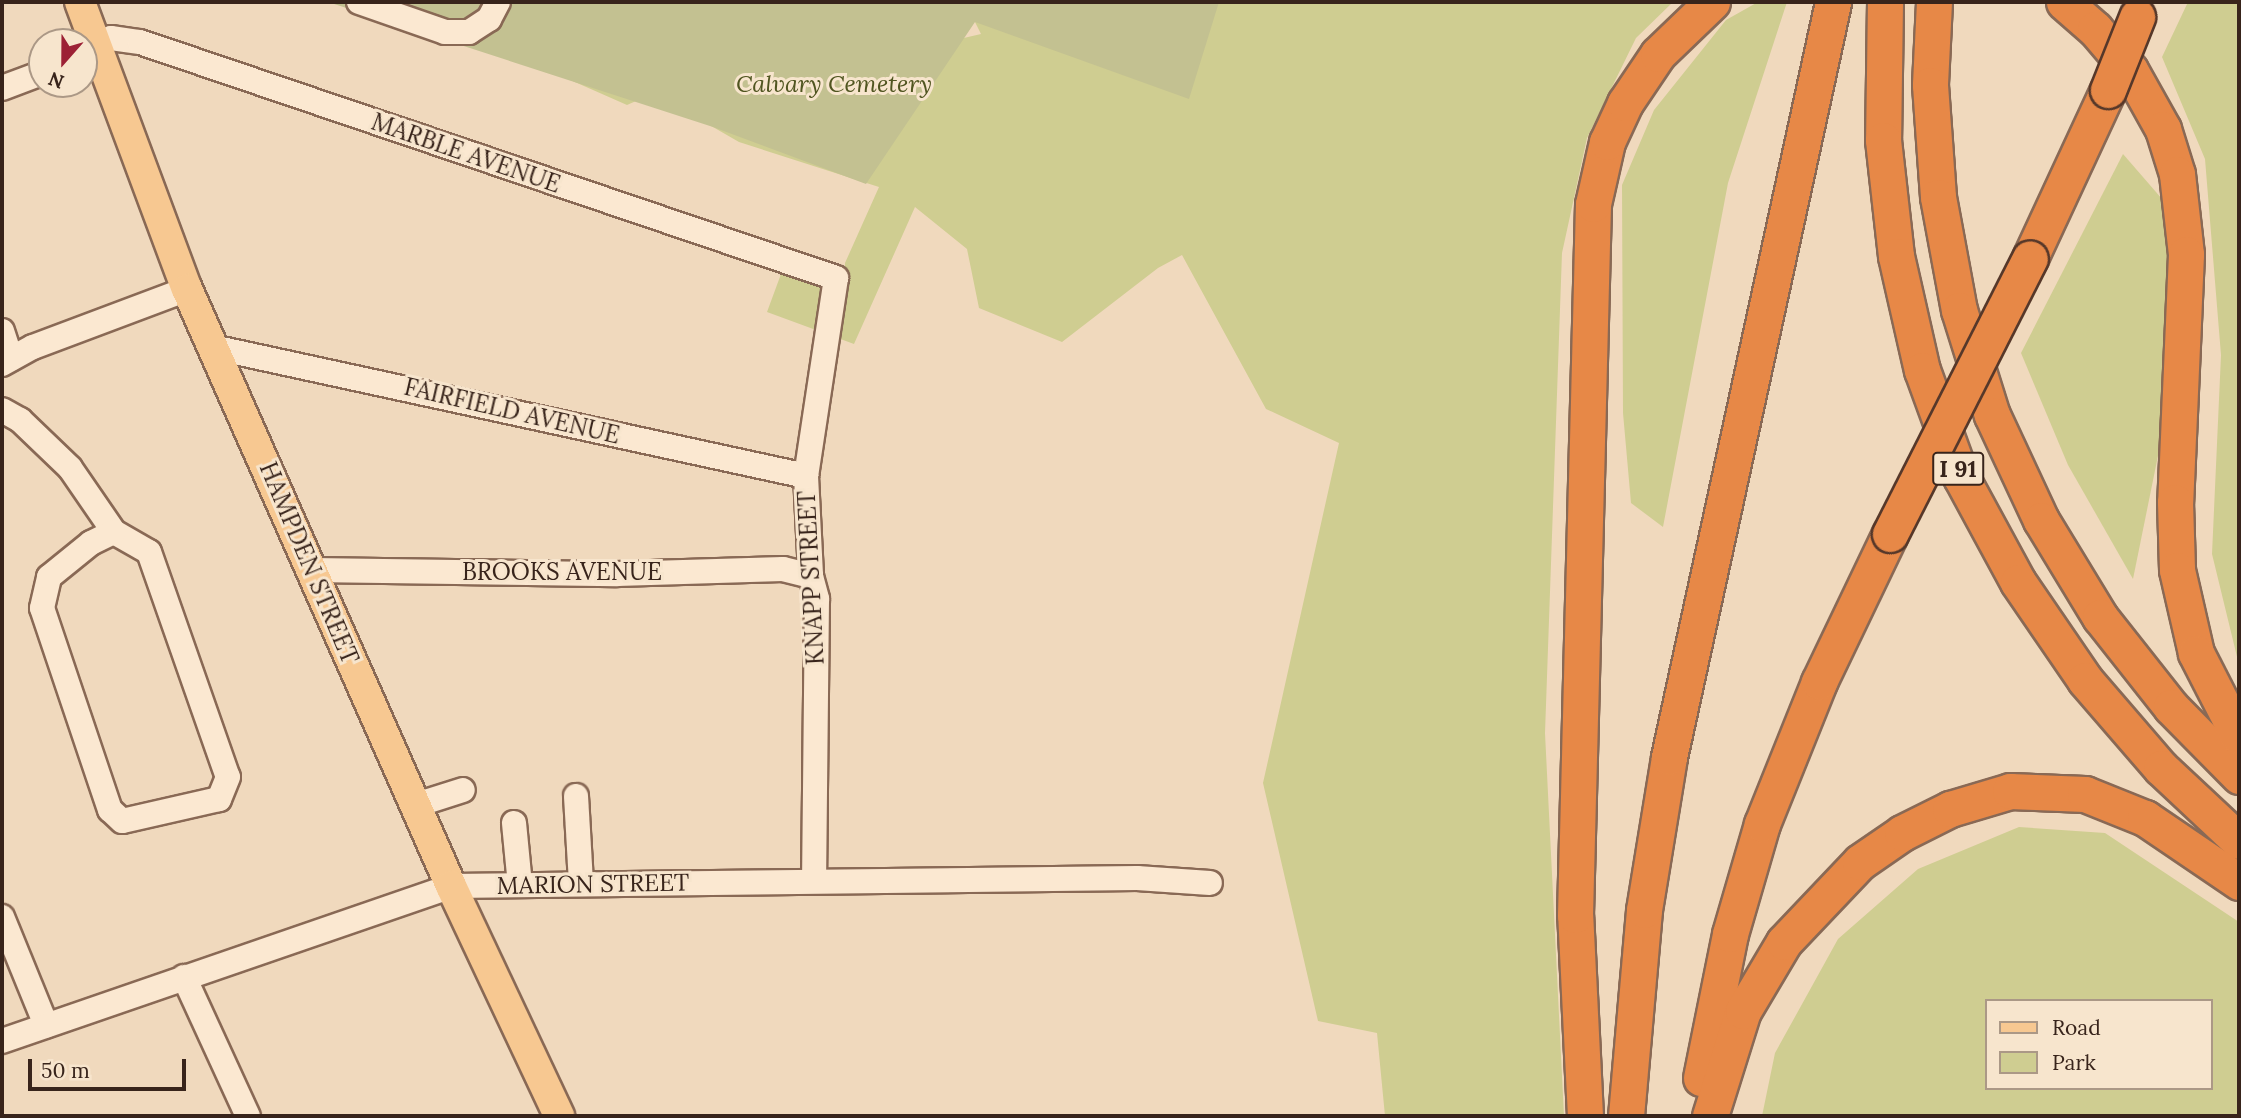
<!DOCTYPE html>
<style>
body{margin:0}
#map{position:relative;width:2241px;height:1118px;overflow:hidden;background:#f0d9bd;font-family:Lora,serif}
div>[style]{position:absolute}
.green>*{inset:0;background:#cfcd91}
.cemetery>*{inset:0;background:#c3c191}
.roads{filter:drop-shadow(2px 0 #896955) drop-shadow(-2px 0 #896955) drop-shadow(0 2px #896955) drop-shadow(0 -2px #896955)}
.minor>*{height:24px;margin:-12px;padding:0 12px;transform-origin:12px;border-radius:12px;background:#fbe8d1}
.major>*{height:30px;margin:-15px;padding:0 15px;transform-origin:15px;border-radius:15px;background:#f7c891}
.highway>*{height:35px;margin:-17.5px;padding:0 17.5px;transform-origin:17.5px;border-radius:17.5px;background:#e78847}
.bridges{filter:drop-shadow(2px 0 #56382a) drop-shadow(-2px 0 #56382a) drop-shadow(0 2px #56382a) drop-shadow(0 -2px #56382a)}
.highway-bridge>*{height:35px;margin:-17.5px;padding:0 17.5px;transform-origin:17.5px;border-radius:17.5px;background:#e78847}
span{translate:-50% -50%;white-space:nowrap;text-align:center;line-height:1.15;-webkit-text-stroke:6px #f7e5cd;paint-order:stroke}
.shield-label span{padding:2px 5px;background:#f7e5cd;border:2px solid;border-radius:5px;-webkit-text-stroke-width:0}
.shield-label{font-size:23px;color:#38241b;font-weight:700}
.park-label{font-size:24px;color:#505520;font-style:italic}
.street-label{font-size:24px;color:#38241b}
.frame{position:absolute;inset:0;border:4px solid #38241b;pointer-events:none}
.legend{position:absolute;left:1985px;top:999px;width:228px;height:91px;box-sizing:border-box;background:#f7e5cd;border:2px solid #ab9886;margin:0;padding:9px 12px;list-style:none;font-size:21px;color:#38241b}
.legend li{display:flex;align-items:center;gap:14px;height:35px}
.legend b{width:35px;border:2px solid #ab9886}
.north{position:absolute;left:28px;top:28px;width:70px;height:70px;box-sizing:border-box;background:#f7e5cd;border:2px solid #ab9886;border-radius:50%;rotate:201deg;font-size:19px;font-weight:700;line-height:28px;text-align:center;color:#38241b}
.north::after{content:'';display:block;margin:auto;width:24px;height:32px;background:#9c2135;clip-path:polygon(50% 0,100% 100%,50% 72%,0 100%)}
.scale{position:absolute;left:28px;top:1059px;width:158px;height:32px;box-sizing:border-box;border:4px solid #38241b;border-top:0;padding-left:9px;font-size:21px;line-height:24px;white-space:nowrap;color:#38241b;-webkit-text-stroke:5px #f7e5cd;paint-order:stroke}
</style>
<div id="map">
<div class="green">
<i style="clip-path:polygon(513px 2px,938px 44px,981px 34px,965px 2px,1673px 2px,1636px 38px,1587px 138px,1562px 253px,1545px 733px,1564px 1116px,1385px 1116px,1377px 1033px,1318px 1021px,1263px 783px,1339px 443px,1266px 409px,1182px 255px,1158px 268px,1062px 342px,979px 308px,967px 249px,915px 207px,854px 344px,767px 312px,781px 274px,844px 292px,845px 263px,879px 187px,739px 142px,654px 93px,627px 105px,491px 45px)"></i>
<i style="clip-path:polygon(1758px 2px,1787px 2px,1728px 183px,1663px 527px,1631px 503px,1623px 413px,1622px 185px,1654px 110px,1726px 20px)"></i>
<i style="clip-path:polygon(2188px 2px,2239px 2px,2239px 665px,2212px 554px,2221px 355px,2205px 159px,2162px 57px)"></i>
<i style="clip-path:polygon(2123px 154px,2169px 207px,2172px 303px,2163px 431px,2133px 579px,2068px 465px,2021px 353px)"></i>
<i style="clip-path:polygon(evenodd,2019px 827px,2105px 833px,2239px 922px,2239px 1116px,1762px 1116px,1775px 1053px,1838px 939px,1918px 869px,2019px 827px,1987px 1001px,2211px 1001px,2211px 1088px,1987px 1088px,1987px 1001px)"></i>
</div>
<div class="cemetery">
<i style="clip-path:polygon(328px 2px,1219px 2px,1189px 99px,975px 22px,866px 184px,713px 127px)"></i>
</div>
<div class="roads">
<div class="minor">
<i style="left:359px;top:2px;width:91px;rotate:19.2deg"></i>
<i style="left:445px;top:32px;width:24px"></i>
<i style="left:469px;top:32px;width:24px;rotate:-33deg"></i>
<i style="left:489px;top:19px;width:19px;rotate:-62deg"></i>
<i style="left:84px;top:49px;width:29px;rotate:-22deg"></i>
<i style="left:111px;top:38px;width:29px;rotate:8deg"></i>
<i style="left:140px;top:42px;width:735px;rotate:18.73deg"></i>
<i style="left:836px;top:278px;width:200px;rotate:98.6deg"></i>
<i style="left:806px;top:476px;width:100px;rotate:87.1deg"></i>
<i style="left:811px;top:576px;width:24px;rotate:75deg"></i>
<i style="left:817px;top:599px;width:282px;rotate:90.6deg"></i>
<i style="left:2px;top:88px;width:43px;rotate:-20.6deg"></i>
<i style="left:2px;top:331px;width:29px;rotate:72deg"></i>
<i style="left:217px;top:348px;width:603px;rotate:12.26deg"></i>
<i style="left:2px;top:364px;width:35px;rotate:-29deg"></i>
<i style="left:33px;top:347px;width:165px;rotate:-20.6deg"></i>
<i style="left:2px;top:410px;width:21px;rotate:29deg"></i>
<i style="left:20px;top:420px;width:69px;rotate:43.8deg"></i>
<i style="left:70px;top:468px;width:78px;rotate:55.5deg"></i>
<i style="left:114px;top:532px;width:40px;rotate:29.7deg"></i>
<i style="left:149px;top:552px;width:238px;rotate:70.7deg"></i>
<i style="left:228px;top:777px;width:24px;rotate:112deg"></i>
<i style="left:219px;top:799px;width:99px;rotate:167.2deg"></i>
<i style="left:122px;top:821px;width:16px;rotate:-137deg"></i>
<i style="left:110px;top:810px;width:213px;rotate:-108.6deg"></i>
<i style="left:42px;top:608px;width:32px;rotate:-77deg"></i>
<i style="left:49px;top:577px;width:54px;rotate:-39deg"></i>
<i style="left:91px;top:543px;width:25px;rotate:-26deg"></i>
<i style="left:312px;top:570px;width:305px;rotate:0.8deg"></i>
<i style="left:617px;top:574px;width:166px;rotate:-1.7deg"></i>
<i style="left:783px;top:569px;width:29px;rotate:14deg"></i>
<i style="left:576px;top:796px;width:88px;rotate:86.7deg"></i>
<i style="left:416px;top:805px;width:49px;rotate:-17.7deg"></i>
<i style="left:514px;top:823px;width:62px;rotate:84.5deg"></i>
<i style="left:2px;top:917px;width:117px;rotate:67.8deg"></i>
<i style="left:184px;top:977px;width:153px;rotate:65.3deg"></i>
<i style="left:2px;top:1041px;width:475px;rotate:-19deg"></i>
<i style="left:451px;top:886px;width:686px;rotate:-0.67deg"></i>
<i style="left:1137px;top:878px;width:73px;rotate:3.9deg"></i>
</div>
<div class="major">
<i style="left:80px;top:2px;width:306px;rotate:69.6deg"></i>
<i style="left:187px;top:289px;width:653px;rotate:66.14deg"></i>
<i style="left:451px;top:886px;width:254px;rotate:64.8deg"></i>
</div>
<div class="highway">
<i style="left:1885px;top:2px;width:138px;rotate:90.8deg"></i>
<i style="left:1883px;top:140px;width:117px;rotate:83.6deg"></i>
<i style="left:1896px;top:256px;width:117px;rotate:77.2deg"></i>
<i style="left:1922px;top:370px;width:114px;rotate:70deg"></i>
<i style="left:1961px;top:477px;width:119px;rotate:61.5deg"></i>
<i style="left:2018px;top:582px;width:119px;rotate:55.6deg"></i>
<i style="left:2085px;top:680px;width:116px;rotate:49.2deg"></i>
<i style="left:2161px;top:768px;width:107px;rotate:43.1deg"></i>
<i style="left:1934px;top:2px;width:83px;rotate:92.8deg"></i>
<i style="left:1930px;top:85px;width:112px;rotate:85.9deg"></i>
<i style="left:1938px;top:197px;width:115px;rotate:79.5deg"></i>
<i style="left:1959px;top:310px;width:110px;rotate:72.6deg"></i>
<i style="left:1992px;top:415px;width:116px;rotate:65deg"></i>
<i style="left:2041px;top:520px;width:114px;rotate:58.7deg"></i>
<i style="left:2100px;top:617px;width:115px;rotate:51.7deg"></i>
<i style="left:2171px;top:707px;width:97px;rotate:45.4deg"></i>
<i style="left:2064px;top:2px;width:41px;rotate:41.1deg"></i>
<i style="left:2095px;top:29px;width:54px;rotate:49.5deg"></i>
<i style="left:2130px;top:70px;width:68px;rotate:60.8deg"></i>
<i style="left:2163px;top:129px;width:47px;rotate:72.7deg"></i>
<i style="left:2177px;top:174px;width:81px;rotate:83.6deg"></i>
<i style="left:2186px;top:254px;width:248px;rotate:92.5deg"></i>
<i style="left:2175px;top:502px;width:68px;rotate:88.3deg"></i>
<i style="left:2177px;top:570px;width:85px;rotate:77.1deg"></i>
<i style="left:2196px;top:653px;width:94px;rotate:62.9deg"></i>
<i style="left:2030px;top:258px;width:185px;rotate:-65.1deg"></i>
<i style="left:1701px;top:1078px;width:147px;rotate:-78.6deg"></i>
<i style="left:1730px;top:934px;width:115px;rotate:-73.8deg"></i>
<i style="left:1762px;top:824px;width:153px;rotate:-68.1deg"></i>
<i style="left:1819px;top:682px;width:164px;rotate:-64.4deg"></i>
<i style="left:1585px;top:1116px;width:201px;rotate:-92.8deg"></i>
<i style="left:1575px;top:915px;width:711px;rotate:-88.55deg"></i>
<i style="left:1593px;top:204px;width:64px;rotate:-77.3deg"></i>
<i style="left:1607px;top:142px;width:43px;rotate:-65.2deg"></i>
<i style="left:1625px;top:103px;width:59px;rotate:-56deg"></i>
<i style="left:1658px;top:54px;width:75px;rotate:-43.9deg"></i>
<i style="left:1626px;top:1116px;width:207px;rotate:-85deg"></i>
<i style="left:1644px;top:910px;width:155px;rotate:-80.7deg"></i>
<i style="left:1669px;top:757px;width:773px;rotate:-77.74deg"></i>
<i style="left:1710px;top:1116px;width:110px;rotate:-72.6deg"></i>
<i style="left:1743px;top:1011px;width:80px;rotate:-59.3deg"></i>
<i style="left:1784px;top:942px;width:110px;rotate:-46.5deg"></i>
<i style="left:1860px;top:862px;width:51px;rotate:-34.6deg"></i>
<i style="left:1902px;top:833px;width:54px;rotate:-26.6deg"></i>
<i style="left:1950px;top:809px;width:63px;rotate:-16.7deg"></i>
<i style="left:2010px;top:791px;width:75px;rotate:2.3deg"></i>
<i style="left:2085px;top:794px;width:65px;rotate:21.8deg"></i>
<i style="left:2145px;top:818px;width:114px;rotate:34.2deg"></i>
</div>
</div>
<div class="bridges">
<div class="highway-bridge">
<i style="left:2108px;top:90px;width:79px;rotate:-68.3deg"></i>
<i style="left:1890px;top:534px;width:309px;rotate:-63.1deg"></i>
</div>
</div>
<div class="shield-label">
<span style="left:1958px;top:469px">I 91</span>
</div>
<div class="park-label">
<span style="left:834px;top:84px">Calvary Cemetery</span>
</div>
<div class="street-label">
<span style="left:466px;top:153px;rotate:19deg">MARBLE AVENUE</span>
<span style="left:512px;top:411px;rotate:13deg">FAIRFIELD AVENUE</span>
<span style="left:309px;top:563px;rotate:67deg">HAMPDEN STREET</span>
<span style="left:562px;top:572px">BROOKS AVENUE</span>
<span style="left:811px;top:578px;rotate:-93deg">KNAPP STREET</span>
<span style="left:593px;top:884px;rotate:-1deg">MARION STREET</span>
</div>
<div class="frame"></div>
<ul class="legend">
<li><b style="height:9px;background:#f7c891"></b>Road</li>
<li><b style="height:19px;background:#cfcd91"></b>Park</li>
</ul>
<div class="north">N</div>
<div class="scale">50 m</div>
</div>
